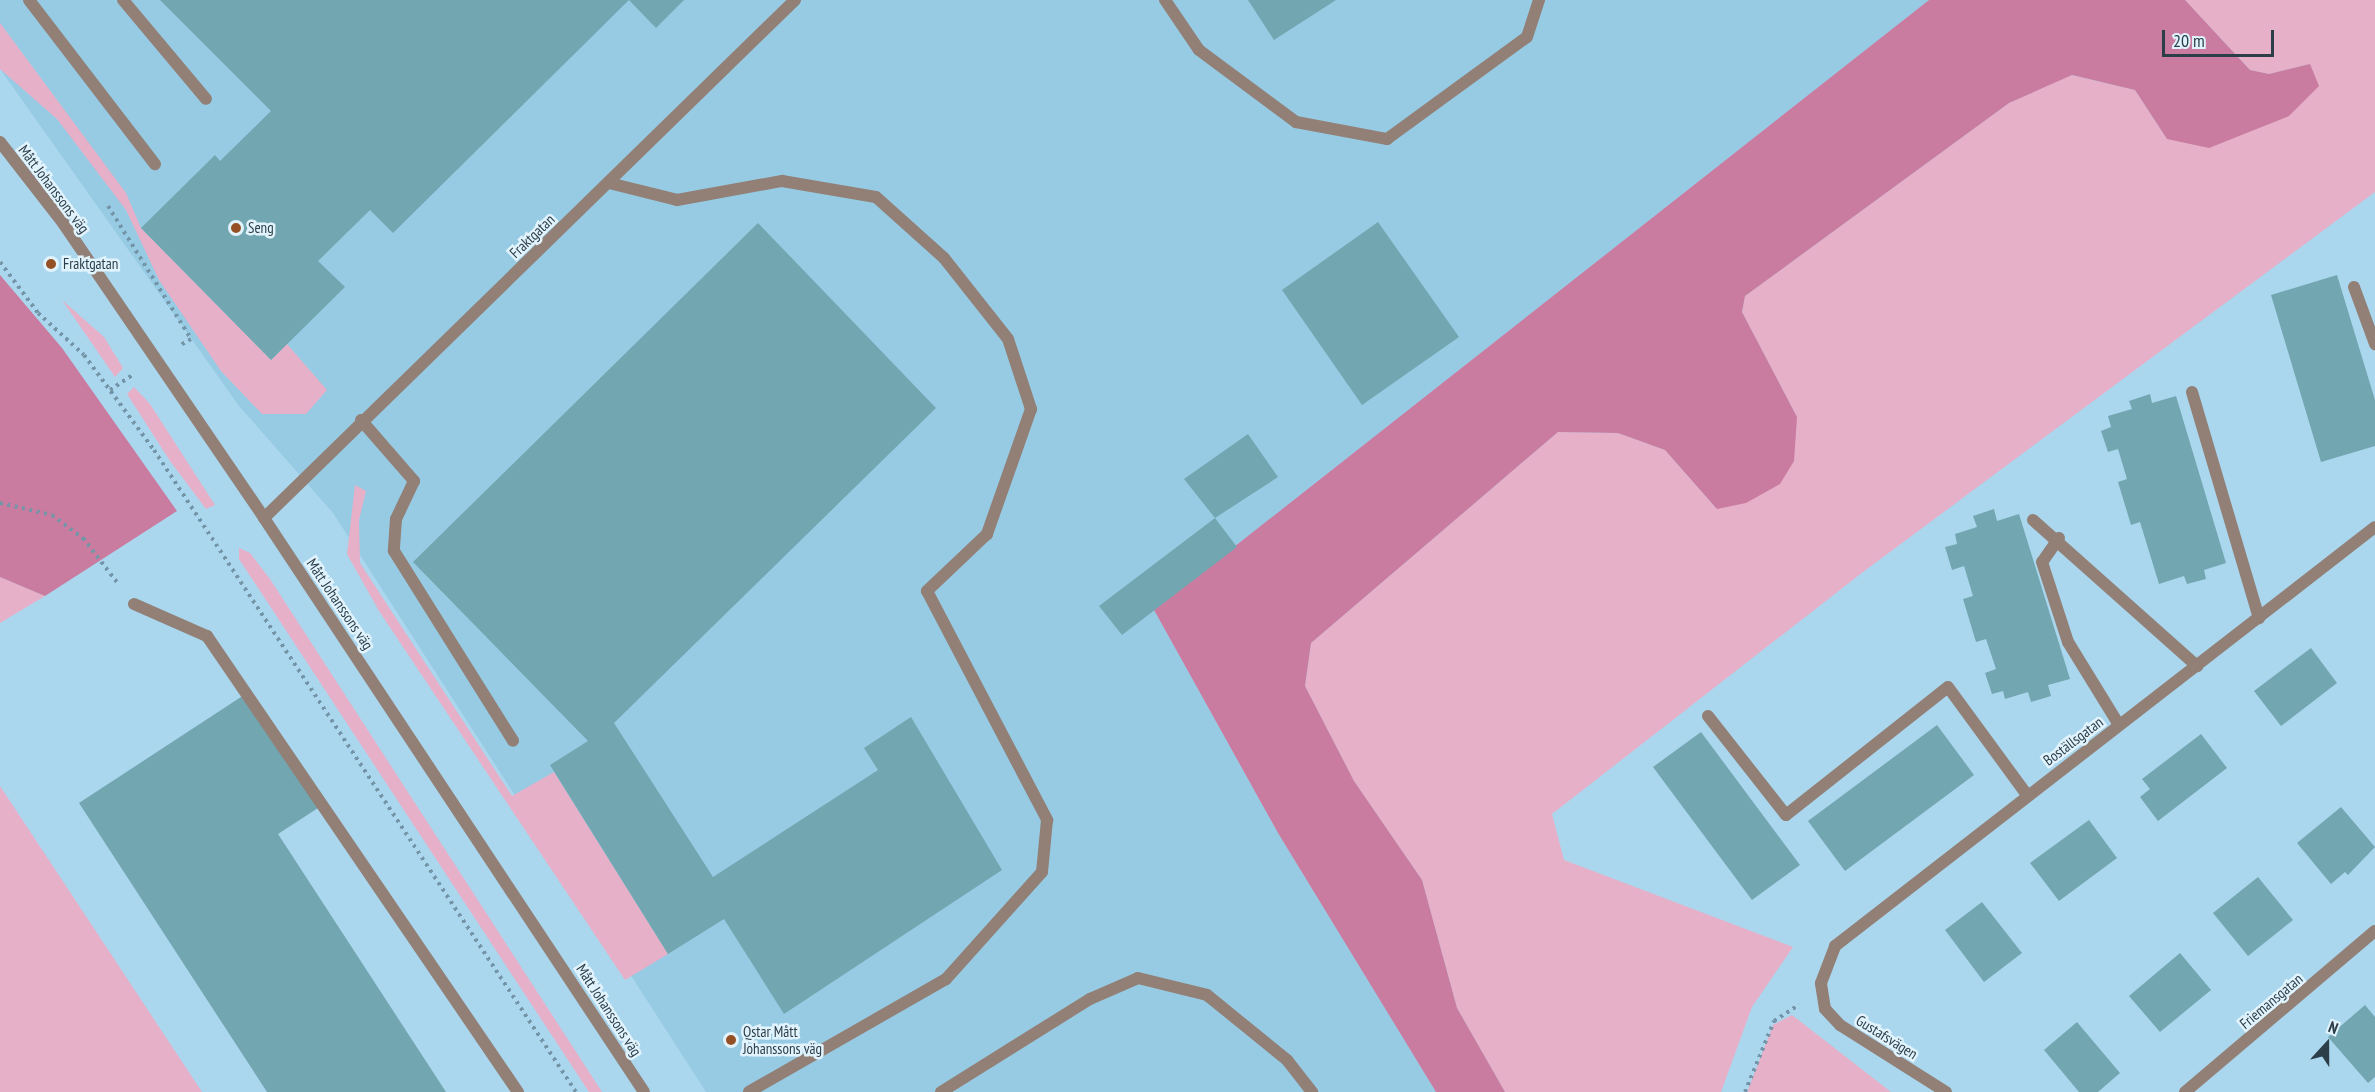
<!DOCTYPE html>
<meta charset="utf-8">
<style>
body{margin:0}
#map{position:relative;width:2375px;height:1092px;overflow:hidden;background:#aad7ee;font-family:"PT Sans Narrow",sans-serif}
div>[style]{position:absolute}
.built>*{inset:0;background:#97cbe4}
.green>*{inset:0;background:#e6b0c8}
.forest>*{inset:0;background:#c97ba0}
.building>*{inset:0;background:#72a6b0}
.path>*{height:4px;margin-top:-2px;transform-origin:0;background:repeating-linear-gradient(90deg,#7495a7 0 3px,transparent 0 7.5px)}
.service>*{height:12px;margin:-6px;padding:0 6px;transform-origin:6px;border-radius:6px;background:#928077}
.minor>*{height:12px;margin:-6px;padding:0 6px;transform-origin:6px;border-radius:6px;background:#928077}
.tertiary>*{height:12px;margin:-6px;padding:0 6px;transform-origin:6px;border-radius:6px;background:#928077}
.dots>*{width:16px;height:16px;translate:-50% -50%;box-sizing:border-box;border:3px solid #e1f3fd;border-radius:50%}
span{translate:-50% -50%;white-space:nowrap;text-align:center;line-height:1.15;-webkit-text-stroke:5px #e1f3fd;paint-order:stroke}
.street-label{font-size:15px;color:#2c3e48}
.poi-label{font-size:15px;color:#2c3e48}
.left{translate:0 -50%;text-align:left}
.north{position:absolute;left:2297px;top:1014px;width:60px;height:60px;-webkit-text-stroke:4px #e1f3fd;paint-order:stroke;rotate:21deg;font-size:16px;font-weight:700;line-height:24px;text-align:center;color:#2c3e48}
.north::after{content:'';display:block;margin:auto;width:21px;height:27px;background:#2c3e48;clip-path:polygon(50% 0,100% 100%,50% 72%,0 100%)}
.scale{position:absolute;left:2162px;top:30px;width:112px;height:27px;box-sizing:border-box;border:3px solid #2c3e48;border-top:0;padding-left:8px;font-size:18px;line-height:21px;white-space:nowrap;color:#2c3e48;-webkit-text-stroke:4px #e1f3fd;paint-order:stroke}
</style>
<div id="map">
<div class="built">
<i style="clip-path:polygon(0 0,1929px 0,1154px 610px,1278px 833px,1436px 1092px,706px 1092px,333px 513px,239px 406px,0 69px)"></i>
</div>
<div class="green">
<i style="clip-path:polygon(2185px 0,2375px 0,2375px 192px,1863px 572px,1552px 814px,1564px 860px,1793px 947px,1752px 1007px,1721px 1092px,1505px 1092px,1457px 1008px,1422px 880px,1354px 781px,1305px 686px,1311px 643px,1558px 432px,1618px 433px,1665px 450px,1717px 509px,1797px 417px,1742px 312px,1745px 296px,2009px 103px,2071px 75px,2135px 90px,2167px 139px,2310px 64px,2269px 74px,2250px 70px)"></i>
<i style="clip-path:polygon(0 23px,126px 193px,141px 228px,271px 360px,287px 344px,327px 390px,306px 414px,262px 414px,221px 371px,159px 280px,126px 210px,57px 119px,0 69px)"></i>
<i style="clip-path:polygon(62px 300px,104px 337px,123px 368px,115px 377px)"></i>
<i style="clip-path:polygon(134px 387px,150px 404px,215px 505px,206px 509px,170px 461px,127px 394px)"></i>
<i style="clip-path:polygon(355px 485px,366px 491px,359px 520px,360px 563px,512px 796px,554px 772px,668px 954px,625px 980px,379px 611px,347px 554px)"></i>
<i style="clip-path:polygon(239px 548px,250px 553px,270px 579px,602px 1092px,589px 1092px,239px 559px)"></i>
<i style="clip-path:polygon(0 577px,45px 596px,0 623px)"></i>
<i style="clip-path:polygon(0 786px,202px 1092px,0 1092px)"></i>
<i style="clip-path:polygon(1792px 1015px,1891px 1092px,1747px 1092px,1773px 1025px)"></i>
</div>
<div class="forest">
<i style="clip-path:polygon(1929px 0,2185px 0,2250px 70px,2269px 74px,2310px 64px,2319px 86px,2289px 116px,2209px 148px,2167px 139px,2135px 90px,2072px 75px,2009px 103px,1745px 296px,1742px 312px,1797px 417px,1794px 461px,1780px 484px,1746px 503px,1717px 509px,1665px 450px,1618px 433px,1558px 432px,1311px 643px,1305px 686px,1354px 781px,1422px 880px,1457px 1008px,1505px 1092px,1436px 1092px,1278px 833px,1154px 610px)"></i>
<i style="clip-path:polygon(0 275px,62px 348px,177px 511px,45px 596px,0 577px)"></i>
</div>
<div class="building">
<i style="clip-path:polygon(160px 0,629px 0,393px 233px,370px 210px,318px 261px,345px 287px,271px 360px,141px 228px,215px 155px,220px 161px,271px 111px)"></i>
<i style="clip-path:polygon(629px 0,684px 0,656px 28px)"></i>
<i style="clip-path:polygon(1248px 0,1336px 0,1274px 40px)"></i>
<i style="clip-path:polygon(1378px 222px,1459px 337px,1362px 405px,1282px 290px)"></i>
<i style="clip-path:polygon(758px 223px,936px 408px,614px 723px,713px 877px,878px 770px,864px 748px,911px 717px,1002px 870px,784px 1014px,724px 919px,668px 954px,550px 765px,588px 741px,413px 562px)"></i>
<i style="clip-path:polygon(2337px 275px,2375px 400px,2375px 446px,2321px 462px,2271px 295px)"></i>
<i style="clip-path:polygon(2150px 394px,2152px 403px,2176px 396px,2226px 563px,2204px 570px,2206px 579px,2187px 584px,2184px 576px,2159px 584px,2140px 522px,2131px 525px,2118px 482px,2127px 479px,2118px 449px,2108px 452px,2101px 431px,2111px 427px,2108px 416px,2132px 409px,2129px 401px)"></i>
<i style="clip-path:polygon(1248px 434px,1278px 477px,1215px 518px,1237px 547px,1122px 635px,1099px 606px,1215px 518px,1184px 479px)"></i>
<i style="clip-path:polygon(1994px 509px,1997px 521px,2019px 514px,2070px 679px,2048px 685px,2051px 696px,2031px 702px,2028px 692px,2005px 699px,2003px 691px,1992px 694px,1985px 673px,1996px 669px,1986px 639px,1976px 642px,1963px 599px,1973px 596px,1964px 566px,1952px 570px,1945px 547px,1957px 544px,1955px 534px,1977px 527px,1973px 516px)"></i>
<i style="clip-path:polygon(2311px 648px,2337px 683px,2281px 726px,2254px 691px)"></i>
<i style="clip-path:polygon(244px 695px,318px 808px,278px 834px,446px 1092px,267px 1092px,79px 803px)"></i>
<i style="clip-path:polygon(1937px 725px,1974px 775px,1845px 871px,1808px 821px)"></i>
<i style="clip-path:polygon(1701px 732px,1800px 865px,1752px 900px,1653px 767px)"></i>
<i style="clip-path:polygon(2201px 734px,2227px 768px,2158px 821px,2140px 797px,2150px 789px,2142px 779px)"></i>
<i style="clip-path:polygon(2341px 807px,2375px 847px,2348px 875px,2345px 872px,2331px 884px,2297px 843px)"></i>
<i style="clip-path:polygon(2089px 820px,2117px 858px,2059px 901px,2030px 863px)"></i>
<i style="clip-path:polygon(2258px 877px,2293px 920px,2248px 956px,2213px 913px)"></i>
<i style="clip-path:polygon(1982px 902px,2022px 953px,1984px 982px,1945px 930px)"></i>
<i style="clip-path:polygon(2180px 953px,2211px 990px,2160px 1032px,2129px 996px)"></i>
<i style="clip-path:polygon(2365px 1005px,2375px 1017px,2375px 1077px,2368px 1083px,2328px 1037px)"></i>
<i style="clip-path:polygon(2077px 1022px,2120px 1073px,2098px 1092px,2079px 1092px,2044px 1050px)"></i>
</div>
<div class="path">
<i style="left:108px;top:206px;width:157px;rotate:58deg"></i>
<i style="left:191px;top:339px;width:14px;rotate:150deg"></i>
<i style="left:0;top:262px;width:64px;rotate:53.3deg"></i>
<i style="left:38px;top:313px;width:62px;rotate:42.4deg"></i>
<i style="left:84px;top:355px;width:118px;rotate:53.6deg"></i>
<i style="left:154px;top:450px;width:768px;rotate:56.68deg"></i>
<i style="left:110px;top:390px;width:29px;rotate:-34deg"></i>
<i style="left:0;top:503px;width:53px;rotate:13deg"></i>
<i style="left:52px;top:515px;width:39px;rotate:37deg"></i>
<i style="left:83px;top:538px;width:59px;rotate:52.5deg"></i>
<i style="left:1745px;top:1092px;width:77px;rotate:-67.8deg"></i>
<i style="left:1774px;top:1021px;width:30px;rotate:-33deg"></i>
</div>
<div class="service">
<i style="left:29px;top:0;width:207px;rotate:52.5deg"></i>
<i style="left:123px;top:0;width:129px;rotate:50deg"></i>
<i style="left:1165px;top:0;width:60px;rotate:55.8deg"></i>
<i style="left:1199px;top:50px;width:121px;rotate:36.6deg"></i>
<i style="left:1296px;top:122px;width:93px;rotate:10.6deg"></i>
<i style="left:1387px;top:139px;width:173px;rotate:-36.1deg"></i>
<i style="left:1527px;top:37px;width:39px;rotate:-72deg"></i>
<i style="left:609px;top:183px;width:70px;rotate:14deg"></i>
<i style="left:677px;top:200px;width:107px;rotate:-10.3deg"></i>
<i style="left:782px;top:181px;width:95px;rotate:9.7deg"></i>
<i style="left:876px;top:197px;width:91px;rotate:41.9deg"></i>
<i style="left:944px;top:258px;width:103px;rotate:51.7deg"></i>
<i style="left:1008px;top:339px;width:74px;rotate:71.8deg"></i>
<i style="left:1031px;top:409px;width:133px;rotate:109.4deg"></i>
<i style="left:987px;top:534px;width:83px;rotate:136.5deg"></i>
<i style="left:927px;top:591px;width:259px;rotate:62.3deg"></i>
<i style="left:1047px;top:820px;width:52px;rotate:95.5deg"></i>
<i style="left:1042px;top:872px;width:144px;rotate:131.9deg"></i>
<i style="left:946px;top:979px;width:227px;rotate:150.2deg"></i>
<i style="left:2354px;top:287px;width:61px;rotate:69.8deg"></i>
<i style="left:2192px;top:392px;width:236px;rotate:73.5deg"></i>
<i style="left:361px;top:420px;width:81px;rotate:49deg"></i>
<i style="left:414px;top:481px;width:42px;rotate:115.3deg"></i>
<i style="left:396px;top:519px;width:32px;rotate:94deg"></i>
<i style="left:394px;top:551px;width:224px;rotate:57.9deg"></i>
<i style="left:2033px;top:520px;width:220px;rotate:41.7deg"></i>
<i style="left:2059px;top:538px;width:29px;rotate:125deg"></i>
<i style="left:2042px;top:562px;width:84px;rotate:72deg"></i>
<i style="left:2068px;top:642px;width:97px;rotate:58.4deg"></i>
<i style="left:134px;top:604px;width:80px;rotate:23.7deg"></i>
<i style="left:207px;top:636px;width:552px;rotate:55.71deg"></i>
<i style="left:1708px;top:716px;width:126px;rotate:51.8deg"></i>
<i style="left:1786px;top:815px;width:206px;rotate:-38.3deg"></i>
<i style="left:1948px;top:687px;width:134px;rotate:53.8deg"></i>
<i style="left:941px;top:1092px;width:176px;rotate:-32deg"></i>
<i style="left:1090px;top:999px;width:52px;rotate:-23.6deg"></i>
<i style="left:1138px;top:978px;width:71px;rotate:13.8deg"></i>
<i style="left:1207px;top:995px;width:103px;rotate:39.1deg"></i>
<i style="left:1287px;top:1060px;width:41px;rotate:52deg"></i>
</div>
<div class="minor">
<i style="left:264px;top:518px;width:742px;rotate:-44.29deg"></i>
<i style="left:1946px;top:1092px;width:125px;rotate:-147.7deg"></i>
<i style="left:1840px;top:1025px;width:22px;rotate:-133deg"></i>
<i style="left:1825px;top:1009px;width:26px;rotate:-99deg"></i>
<i style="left:1821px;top:983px;width:40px;rotate:-69deg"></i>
<i style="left:1835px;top:946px;width:683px;rotate:-37.81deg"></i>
<i style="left:2185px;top:1092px;width:249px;rotate:-40.3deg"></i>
</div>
<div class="tertiary">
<i style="left:0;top:142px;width:103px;rotate:52.1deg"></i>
<i style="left:63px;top:223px;width:357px;rotate:55.7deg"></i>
<i style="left:264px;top:518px;width:688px;rotate:56.49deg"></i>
</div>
<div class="dots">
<i style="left:236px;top:228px;background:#955125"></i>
<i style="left:51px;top:264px;background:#955125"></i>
<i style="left:731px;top:1040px;background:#955125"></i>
</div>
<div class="street-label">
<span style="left:54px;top:189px;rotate:53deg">Mått Johanssons väg</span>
<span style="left:532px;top:236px;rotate:-44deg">Fraktgatan</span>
<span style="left:340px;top:604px;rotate:56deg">Mått Johanssons väg</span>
<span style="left:2073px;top:741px;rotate:-37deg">Boställsgatan</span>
<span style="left:2271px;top:1001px;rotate:-40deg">Friemansgatan</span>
<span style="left:609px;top:1010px;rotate:57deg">Mått Johanssons väg</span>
<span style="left:1887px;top:1037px;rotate:32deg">Gustafsvägen</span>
</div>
<div class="poi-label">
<span class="left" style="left:248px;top:228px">Seng</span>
<span class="left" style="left:63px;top:264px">Fraktgatan</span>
<span class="left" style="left:743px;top:1040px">Qstar Mått<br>Johanssons väg</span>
</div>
<div class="north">N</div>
<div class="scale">20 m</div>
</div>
